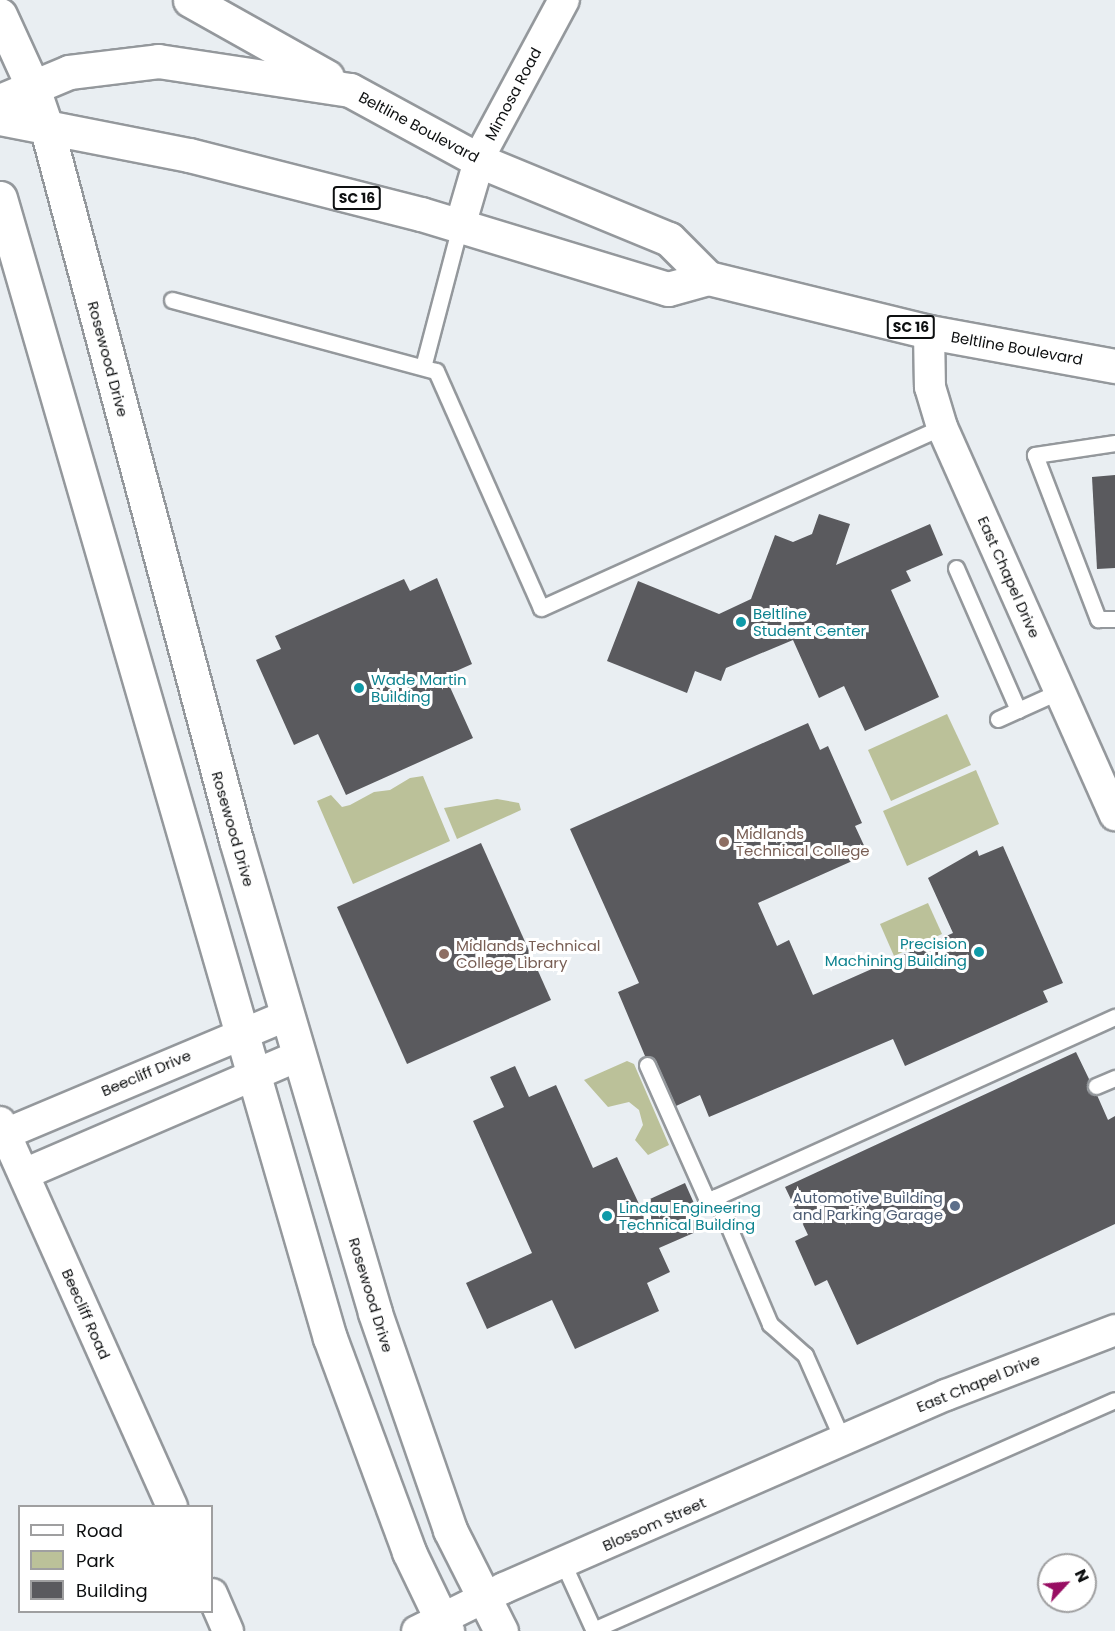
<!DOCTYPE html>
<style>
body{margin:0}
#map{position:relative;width:1115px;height:1631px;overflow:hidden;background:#e9eef2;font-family:Poppins,sans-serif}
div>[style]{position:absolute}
.green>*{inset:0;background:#bbc199}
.building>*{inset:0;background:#5a5a5e}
.roads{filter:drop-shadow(2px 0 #94989c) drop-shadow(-2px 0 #94989c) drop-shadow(0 2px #94989c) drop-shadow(0 -2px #94989c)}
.service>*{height:15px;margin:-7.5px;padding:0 7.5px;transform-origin:7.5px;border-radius:7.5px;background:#fff}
.minor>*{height:30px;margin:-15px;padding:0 15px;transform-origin:15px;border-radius:15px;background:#fff}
.secondary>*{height:33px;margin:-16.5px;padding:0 16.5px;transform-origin:16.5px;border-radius:16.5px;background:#fff}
.primary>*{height:33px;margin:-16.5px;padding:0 16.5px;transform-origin:16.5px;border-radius:16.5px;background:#fff}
.dots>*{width:16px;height:16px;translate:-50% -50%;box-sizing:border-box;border:3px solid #fff;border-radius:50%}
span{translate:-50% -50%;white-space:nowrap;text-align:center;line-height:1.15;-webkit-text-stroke:6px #fff;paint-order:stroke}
.shield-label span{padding:2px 4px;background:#fff;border:2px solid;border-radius:4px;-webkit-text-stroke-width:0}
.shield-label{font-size:14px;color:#0e1011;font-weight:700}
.street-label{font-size:15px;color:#0e1011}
.culture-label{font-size:15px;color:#0d838f}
.left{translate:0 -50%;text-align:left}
.right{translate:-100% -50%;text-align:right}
.education-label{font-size:15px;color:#785e54}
.service-label{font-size:15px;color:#4e5e75}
.legend{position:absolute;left:18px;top:1505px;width:195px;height:108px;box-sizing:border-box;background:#fff;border:2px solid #9f9fa0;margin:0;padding:8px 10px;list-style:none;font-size:18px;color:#0e1011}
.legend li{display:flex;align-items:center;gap:12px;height:30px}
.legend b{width:30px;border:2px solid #9f9fa0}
.north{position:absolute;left:1037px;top:1553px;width:60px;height:60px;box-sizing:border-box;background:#fff;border:2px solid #9f9fa0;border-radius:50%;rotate:64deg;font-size:16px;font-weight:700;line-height:24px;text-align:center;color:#0e1011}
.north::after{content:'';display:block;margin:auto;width:21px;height:27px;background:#980e63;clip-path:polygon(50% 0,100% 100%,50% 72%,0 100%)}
</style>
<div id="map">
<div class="green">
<i style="clip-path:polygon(947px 714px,971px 765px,891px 801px,868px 750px)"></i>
<i style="clip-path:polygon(976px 770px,999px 824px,907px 866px,883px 811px)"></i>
<i style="clip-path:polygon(423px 776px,450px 841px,353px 884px,317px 801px,331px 795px,342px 807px,350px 805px,374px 792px,390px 790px,410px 778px)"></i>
<i style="clip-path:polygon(497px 799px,519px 803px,521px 810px,457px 839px,444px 808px)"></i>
<i style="clip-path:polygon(928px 903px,942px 934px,894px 956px,880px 924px)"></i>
<i style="clip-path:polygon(627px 1061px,634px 1064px,669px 1145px,648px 1155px,635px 1140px,643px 1125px,639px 1110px,629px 1102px,608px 1107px,584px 1080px)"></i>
</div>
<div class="building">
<i style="clip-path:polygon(1115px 475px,1115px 568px,1097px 569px,1092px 477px)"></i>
<i style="clip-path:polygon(819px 514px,850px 524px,836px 565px,930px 524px,943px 555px,906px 571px,911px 581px,891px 590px,939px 697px,865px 731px,844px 686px,819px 698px,793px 640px,726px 668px,721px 681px,695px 671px,687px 693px,607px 661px,638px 581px,719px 614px,751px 599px,775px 535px,793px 542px,812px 534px)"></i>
<i style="clip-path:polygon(437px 578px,472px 664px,445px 676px,473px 738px,346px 795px,318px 734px,294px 745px,256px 660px,281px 649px,275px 636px,404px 579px,410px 591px)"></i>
<i style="clip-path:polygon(808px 723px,820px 750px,828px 746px,862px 823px,855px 826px,868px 854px,758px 903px,777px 946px,789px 940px,813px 995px,953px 933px,928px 878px,977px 850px,979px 856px,1003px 846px,1063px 983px,1043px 991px,1048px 1002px,905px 1066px,893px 1039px,709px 1117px,700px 1095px,676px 1106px,656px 1061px,645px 1056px,618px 992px,639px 983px,570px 829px)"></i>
<i style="clip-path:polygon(481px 843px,551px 1000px,407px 1064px,337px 907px)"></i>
<i style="clip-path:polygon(1076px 1052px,1089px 1079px,1087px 1090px,1097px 1095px,1108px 1120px,1115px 1116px,1115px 1224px,857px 1345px,827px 1280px,815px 1286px,795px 1241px,808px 1235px,785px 1187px)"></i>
<i style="clip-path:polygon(515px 1066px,529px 1097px,556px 1085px,593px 1168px,617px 1157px,639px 1204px,685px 1183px,705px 1228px,659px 1248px,670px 1272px,647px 1283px,659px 1311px,575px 1349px,552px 1300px,487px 1329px,466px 1283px,532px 1253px,473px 1121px,504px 1107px,490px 1077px)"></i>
</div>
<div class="roads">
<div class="service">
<i style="left:172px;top:300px;width:273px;rotate:15.1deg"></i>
<i style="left:436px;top:371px;width:259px;rotate:66.1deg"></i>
<i style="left:541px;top:608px;width:440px;rotate:-24.3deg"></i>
<i style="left:423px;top:367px;width:146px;rotate:-75.3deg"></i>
<i style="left:1115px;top:443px;width:81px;rotate:171.5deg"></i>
<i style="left:1035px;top:455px;width:176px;rotate:69deg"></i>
<i style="left:1098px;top:619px;width:17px"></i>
<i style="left:956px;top:568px;width:155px;rotate:66.4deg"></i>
<i style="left:998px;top:719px;width:68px;rotate:-24.3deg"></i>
<i style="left:647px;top:1065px;width:148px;rotate:66deg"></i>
<i style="left:707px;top:1200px;width:9px;rotate:-18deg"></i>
<i style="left:1096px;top:1086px;width:21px;rotate:-23deg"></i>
<i style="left:843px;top:1441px;width:94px;rotate:-113.8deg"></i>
<i style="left:805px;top:1355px;width:47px;rotate:-138.5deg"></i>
<i style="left:770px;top:1324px;width:138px;rotate:-113deg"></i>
<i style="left:716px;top:1197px;width:438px;rotate:-24.3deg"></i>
<i style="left:563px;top:1563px;width:75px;rotate:65.5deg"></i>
<i style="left:593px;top:1630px;width:570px;rotate:-23.78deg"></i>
</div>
<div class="minor">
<i style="left:460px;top:226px;width:75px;rotate:-73.7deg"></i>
<i style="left:481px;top:154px;width:175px;rotate:-61.7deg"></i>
<i style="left:929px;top:332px;width:55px;rotate:89deg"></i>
<i style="left:930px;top:387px;width:42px;rotate:73.3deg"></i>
<i style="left:942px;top:427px;width:425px;rotate:66deg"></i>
<i style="left:0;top:1122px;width:421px;rotate:65.9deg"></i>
<i style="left:5px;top:1134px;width:307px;rotate:-22.8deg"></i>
<i style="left:24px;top:1174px;width:301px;rotate:-23.3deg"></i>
<i style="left:212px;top:1594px;width:40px;rotate:66.6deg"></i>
<i style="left:417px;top:1631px;width:97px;rotate:-26.3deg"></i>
<i style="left:504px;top:1588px;width:482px;rotate:-23.6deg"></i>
<i style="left:946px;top:1395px;width:181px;rotate:-21deg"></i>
</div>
<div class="secondary">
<i style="left:32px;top:85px;width:46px;rotate:71.2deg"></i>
<i style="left:47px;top:129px;width:736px;rotate:75.11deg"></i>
<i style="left:236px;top:840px;width:493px;rotate:73.6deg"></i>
<i style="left:375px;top:1313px;width:230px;rotate:70.9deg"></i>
<i style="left:450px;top:1530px;width:113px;rotate:63.2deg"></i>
<i style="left:0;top:198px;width:1187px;rotate:73.86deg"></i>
<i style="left:330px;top:1338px;width:228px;rotate:69.7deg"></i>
<i style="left:409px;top:1552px;width:88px;rotate:64.3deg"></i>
</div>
<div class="primary">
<i style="left:190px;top:0;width:157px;rotate:29.3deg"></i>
<i style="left:0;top:15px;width:77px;rotate:65.4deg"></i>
<i style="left:0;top:101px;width:75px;rotate:-22.8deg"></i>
<i style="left:69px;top:72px;width:90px;rotate:-7deg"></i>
<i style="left:158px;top:61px;width:194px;rotate:8.6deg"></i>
<i style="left:350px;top:90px;width:150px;rotate:28.6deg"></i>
<i style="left:482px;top:162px;width:202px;rotate:22.4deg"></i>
<i style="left:669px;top:239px;width:55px;rotate:45deg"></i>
<i style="left:0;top:118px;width:193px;rotate:11.1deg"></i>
<i style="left:189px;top:155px;width:239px;rotate:14.3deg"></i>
<i style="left:421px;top:214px;width:258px;rotate:16.9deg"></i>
<i style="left:668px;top:289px;width:41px;rotate:-15.4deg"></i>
<i style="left:708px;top:278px;width:228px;rotate:13.7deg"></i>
<i style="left:929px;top:332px;width:189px;rotate:10.4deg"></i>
</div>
</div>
<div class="dots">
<i style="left:741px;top:622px;background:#0f9aa8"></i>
<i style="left:359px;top:688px;background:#0f9aa8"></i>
<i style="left:724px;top:842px;background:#8d6e63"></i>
<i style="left:979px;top:952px;background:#0f9aa8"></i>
<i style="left:444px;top:954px;background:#8d6e63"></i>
<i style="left:955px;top:1206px;background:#5c6f8a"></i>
<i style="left:607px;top:1216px;background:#0f9aa8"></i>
</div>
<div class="shield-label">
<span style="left:357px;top:198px">SC 16</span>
<span style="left:911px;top:327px">SC 16</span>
</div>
<div class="street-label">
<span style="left:513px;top:94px;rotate:-62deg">Mimosa Road</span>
<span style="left:419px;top:127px;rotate:28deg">Beltline Boulevard</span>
<span style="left:1017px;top:348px;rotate:10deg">Beltline Boulevard</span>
<span style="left:108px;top:359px;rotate:75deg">Rosewood Drive</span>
<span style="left:1009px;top:577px;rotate:66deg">East Chapel Drive</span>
<span style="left:233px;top:829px;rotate:74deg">Rosewood Drive</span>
<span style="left:146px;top:1073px;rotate:-23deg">Beecliff Drive</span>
<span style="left:371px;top:1295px;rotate:73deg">Rosewood Drive</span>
<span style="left:86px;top:1314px;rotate:66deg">Beecliff Road</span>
<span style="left:978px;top:1383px;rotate:-22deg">East Chapel Drive</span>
<span style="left:654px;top:1524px;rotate:-24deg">Blossom Street</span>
</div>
<div class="culture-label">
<span class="left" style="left:753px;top:622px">Beltline<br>Student Center</span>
<span class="left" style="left:371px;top:688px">Wade Martin<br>Building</span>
<span class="right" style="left:967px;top:952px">Precision<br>Machining Building</span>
<span class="left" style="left:619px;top:1216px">Lindau Engineering<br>Technical Building</span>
</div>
<div class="education-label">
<span class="left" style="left:736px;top:842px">Midlands<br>Technical College</span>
<span class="left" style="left:456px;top:954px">Midlands Technical<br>College Library</span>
</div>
<div class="service-label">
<span class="right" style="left:943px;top:1206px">Automotive Building<br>and Parking Garage</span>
</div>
<ul class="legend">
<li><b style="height:8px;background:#fff"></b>Road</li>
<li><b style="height:16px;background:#bbc199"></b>Park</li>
<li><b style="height:16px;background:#5a5a5e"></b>Building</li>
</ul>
<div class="north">N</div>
</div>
